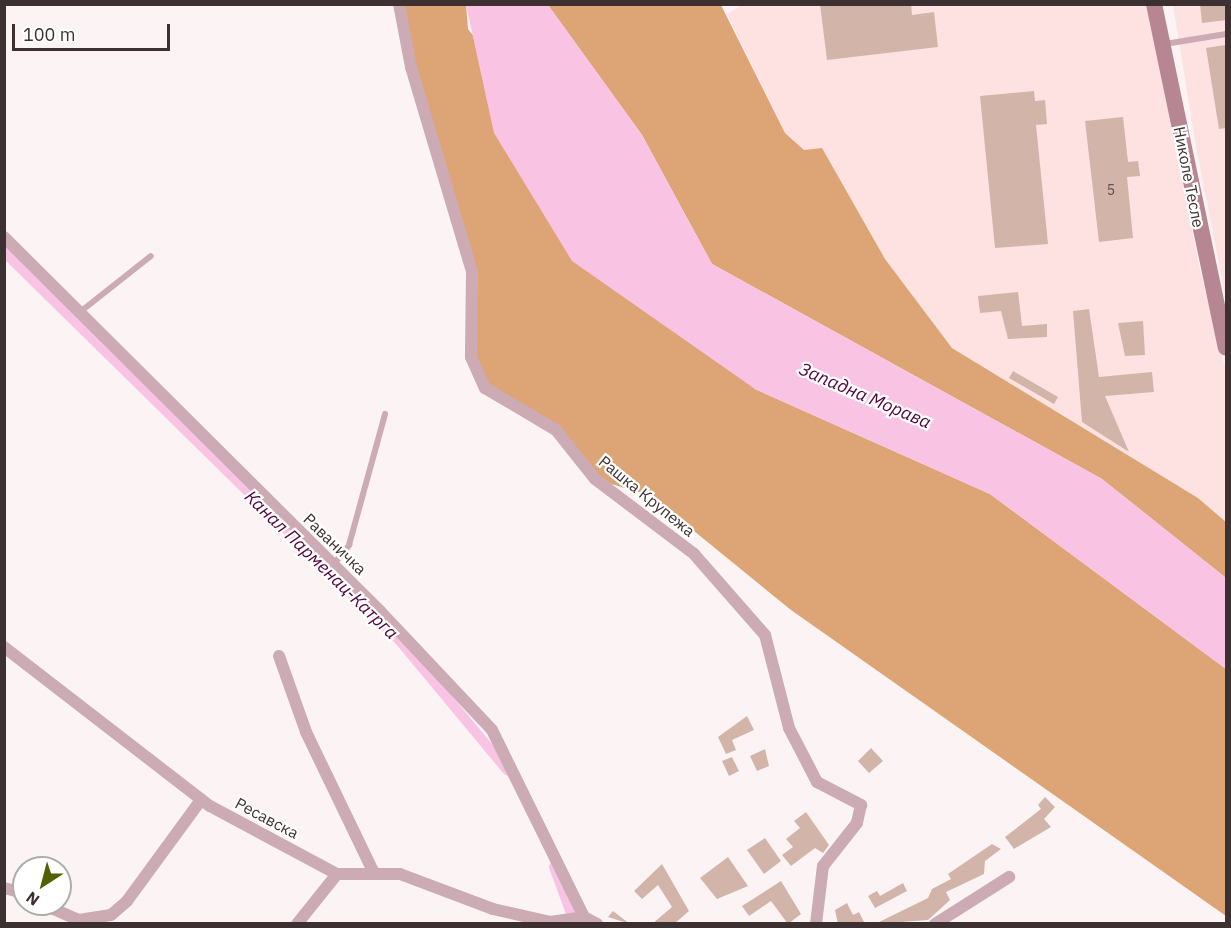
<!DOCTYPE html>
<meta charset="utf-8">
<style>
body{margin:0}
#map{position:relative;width:1231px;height:928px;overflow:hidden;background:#fcf4f4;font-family:"IBM Plex Sans",sans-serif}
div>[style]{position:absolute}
.built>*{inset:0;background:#fde2e1}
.forest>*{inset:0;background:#dda475}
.water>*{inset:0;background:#f9c4e4}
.canal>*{height:10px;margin:-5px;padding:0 5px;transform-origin:5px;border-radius:5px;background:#f9c4e4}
.building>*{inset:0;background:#d2b4a9}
.lane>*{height:6px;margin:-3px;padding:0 3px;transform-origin:3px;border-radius:3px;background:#cdabb4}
.street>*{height:12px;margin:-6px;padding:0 6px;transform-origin:6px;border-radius:6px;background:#cdabb4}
.secondary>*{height:16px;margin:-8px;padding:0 8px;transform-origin:8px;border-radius:8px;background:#b78693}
span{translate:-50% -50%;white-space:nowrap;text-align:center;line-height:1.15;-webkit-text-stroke:4.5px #fff;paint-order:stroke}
.number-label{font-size:14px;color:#62514e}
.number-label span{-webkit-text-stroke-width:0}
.street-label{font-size:16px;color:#3d3030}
.water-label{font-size:18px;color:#50033d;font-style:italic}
.frame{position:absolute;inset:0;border:6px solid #3d3030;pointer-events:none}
.north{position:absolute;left:12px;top:856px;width:60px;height:60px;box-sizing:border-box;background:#fff;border:2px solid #b1acac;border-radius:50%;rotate:216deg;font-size:16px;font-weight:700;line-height:24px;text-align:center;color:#3d3030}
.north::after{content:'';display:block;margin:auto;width:21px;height:27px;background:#506003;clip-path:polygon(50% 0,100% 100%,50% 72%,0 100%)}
.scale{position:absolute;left:12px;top:24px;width:158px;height:27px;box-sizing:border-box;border:3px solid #3d3030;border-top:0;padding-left:8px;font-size:18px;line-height:21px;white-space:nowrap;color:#3d3030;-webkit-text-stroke:4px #fff;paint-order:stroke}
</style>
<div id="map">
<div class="built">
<i style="clip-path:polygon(744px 4px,1148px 5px,1200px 270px,1226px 371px,1226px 522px,1198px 498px,952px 348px,885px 259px,822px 148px,804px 150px,785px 133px,727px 14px)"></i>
<i style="clip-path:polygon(1173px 5px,1226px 5px,1226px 300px,1196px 147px)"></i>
</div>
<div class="forest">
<i style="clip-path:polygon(399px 5px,466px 5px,468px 29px,755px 389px,990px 494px,1226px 669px,1226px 916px,791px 610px,651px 496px,595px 479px,556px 430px,485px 388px,471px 357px,472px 271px)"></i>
<i style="clip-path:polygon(548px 5px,721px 5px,785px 133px,804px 150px,822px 148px,885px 259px,952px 348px,1198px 498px,1226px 522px,1226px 578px,1102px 479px,712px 264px,642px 135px)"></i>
</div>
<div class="water">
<i style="clip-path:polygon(466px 5px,548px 5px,642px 135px,712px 264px,1102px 479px,1226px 578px,1226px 669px,990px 494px,755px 389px,572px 261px,494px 133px)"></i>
</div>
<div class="canal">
<i style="left:4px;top:252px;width:555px;rotate:44.49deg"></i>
<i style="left:400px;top:641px;width:168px;rotate:50.3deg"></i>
<i style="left:554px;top:867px;width:61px;rotate:69.8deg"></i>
</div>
<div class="building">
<i style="clip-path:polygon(820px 4px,911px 4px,912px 15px,934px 12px,938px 47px,827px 60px)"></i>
<i style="clip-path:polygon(1200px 4px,1227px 4px,1227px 20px,1202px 23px)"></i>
<i style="clip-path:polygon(1225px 45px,1227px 128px,1219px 129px,1206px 48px)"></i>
<i style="clip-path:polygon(1034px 91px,1035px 101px,1045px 100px,1047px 124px,1036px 125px,1048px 244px,995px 248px,980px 96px)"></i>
<i style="clip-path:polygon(1123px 117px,1128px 162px,1138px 161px,1140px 176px,1127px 177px,1133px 238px,1099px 242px,1085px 121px)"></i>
<i style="clip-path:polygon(1018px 292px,1022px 326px,1047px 324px,1047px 337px,1008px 339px,1001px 311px,980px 313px,978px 296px)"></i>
<i style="clip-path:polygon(1089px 309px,1099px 377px,1152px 372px,1154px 392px,1105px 396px,1129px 452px,1082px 422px,1073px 311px)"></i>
<i style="clip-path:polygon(1143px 321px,1145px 355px,1125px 356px,1118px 323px)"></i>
<i style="clip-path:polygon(1013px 371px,1058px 397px,1054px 404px,1009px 378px)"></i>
<i style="clip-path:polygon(747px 716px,754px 730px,732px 740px,736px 750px,726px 754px,718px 737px)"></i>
<i style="clip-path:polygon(871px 748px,883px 761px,869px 773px,858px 761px)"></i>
<i style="clip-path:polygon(765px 749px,769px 766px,757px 771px,750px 756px)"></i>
<i style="clip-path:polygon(732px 757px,739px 771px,729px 776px,722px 761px)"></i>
<i style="clip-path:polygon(1045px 797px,1055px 807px,1044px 819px,1051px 827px,1014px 849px,1005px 837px,1041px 809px,1038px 805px)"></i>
<i style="clip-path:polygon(806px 812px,829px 845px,823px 853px,815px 848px,791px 866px,782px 855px,793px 847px,786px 839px,800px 828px,794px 821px)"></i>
<i style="clip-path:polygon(765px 838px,781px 861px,764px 874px,747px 850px)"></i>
<i style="clip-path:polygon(992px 844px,1001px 849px,985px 861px,984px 874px,946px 892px,950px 900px,928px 920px,875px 924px,928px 898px,932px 889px,951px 879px,948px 874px)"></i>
<i style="clip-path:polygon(728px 857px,748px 886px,717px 899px,700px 878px)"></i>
<i style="clip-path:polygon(662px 864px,689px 911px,674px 924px,652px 924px,672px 907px,658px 885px,642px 899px,634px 891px)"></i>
<i style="clip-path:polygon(781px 881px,801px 914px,788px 924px,771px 901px,749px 916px,742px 906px)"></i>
<i style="clip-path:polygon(903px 883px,907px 891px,875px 908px,868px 896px,877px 891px,880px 896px)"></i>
<i style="clip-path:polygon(847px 903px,853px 915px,859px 912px,865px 924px,838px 924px,835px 910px)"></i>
<i style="clip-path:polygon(613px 911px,630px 924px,608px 917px)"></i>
</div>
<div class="lane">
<i style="left:1165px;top:44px;width:62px;rotate:-9.3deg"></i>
<i style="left:80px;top:312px;width:90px;rotate:-38.3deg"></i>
<i style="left:333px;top:565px;width:26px;rotate:-51deg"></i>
<i style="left:349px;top:545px;width:136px;rotate:-74.6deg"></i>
</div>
<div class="street">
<i style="left:399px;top:4px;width:64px;rotate:79.2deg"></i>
<i style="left:411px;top:67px;width:213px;rotate:73.4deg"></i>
<i style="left:472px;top:271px;width:86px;rotate:90.7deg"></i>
<i style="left:471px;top:357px;width:34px;rotate:66deg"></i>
<i style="left:485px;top:388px;width:82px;rotate:30.6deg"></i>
<i style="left:556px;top:430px;width:63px;rotate:51.5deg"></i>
<i style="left:595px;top:479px;width:124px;rotate:37.1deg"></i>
<i style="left:694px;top:554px;width:108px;rotate:48.8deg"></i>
<i style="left:765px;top:635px;width:96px;rotate:75.5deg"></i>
<i style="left:789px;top:728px;width:61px;rotate:62.6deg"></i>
<i style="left:817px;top:782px;width:50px;rotate:27.6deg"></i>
<i style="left:861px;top:805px;width:18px;rotate:103deg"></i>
<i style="left:857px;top:823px;width:55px;rotate:128.3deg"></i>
<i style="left:823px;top:866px;width:58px;rotate:96.9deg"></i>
<i style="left:4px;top:237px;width:530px;rotate:44.85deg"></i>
<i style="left:380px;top:611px;width:163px;rotate:46.7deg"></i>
<i style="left:492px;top:730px;width:208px;rotate:63.8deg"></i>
<i style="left:4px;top:647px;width:260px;rotate:37.7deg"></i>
<i style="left:210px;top:806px;width:144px;rotate:28.2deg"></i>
<i style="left:337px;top:874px;width:63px"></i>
<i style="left:400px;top:874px;width:99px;rotate:20.6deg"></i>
<i style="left:493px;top:909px;width:58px;rotate:12.8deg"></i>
<i style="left:550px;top:922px;width:34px;rotate:-8deg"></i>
<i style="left:584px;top:917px;width:15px;rotate:28deg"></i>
<i style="left:279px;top:656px;width:81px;rotate:70.4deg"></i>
<i style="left:306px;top:732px;width:157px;rotate:64.3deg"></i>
<i style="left:4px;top:888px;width:21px;rotate:14deg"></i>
<i style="left:42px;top:904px;width:40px;rotate:23.4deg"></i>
<i style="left:79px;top:920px;width:32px;rotate:-9deg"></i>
<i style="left:111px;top:915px;width:21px;rotate:-41deg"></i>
<i style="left:127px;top:901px;width:125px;rotate:-53.8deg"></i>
<i style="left:297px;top:924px;width:64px;rotate:-51.3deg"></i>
<i style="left:935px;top:924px;width:88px;rotate:-32.4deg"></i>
</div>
<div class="secondary">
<i style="left:1154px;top:4px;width:351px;rotate:78.2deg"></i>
</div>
<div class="number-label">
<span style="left:1111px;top:190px">5</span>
</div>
<div class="street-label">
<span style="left:1189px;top:177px;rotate:79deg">Николе Тесле</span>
<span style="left:647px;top:496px;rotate:39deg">Рашка Крупежа</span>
<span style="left:335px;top:544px;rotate:44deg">Раваничка</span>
<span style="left:267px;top:818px;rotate:28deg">Ресавска</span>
</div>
<div class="water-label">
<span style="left:865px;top:396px;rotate:23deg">Западна Морава</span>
<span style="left:321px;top:565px;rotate:44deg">Канал Парменац-Катрга</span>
</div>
<div class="frame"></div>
<div class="north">N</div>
<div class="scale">100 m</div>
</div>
